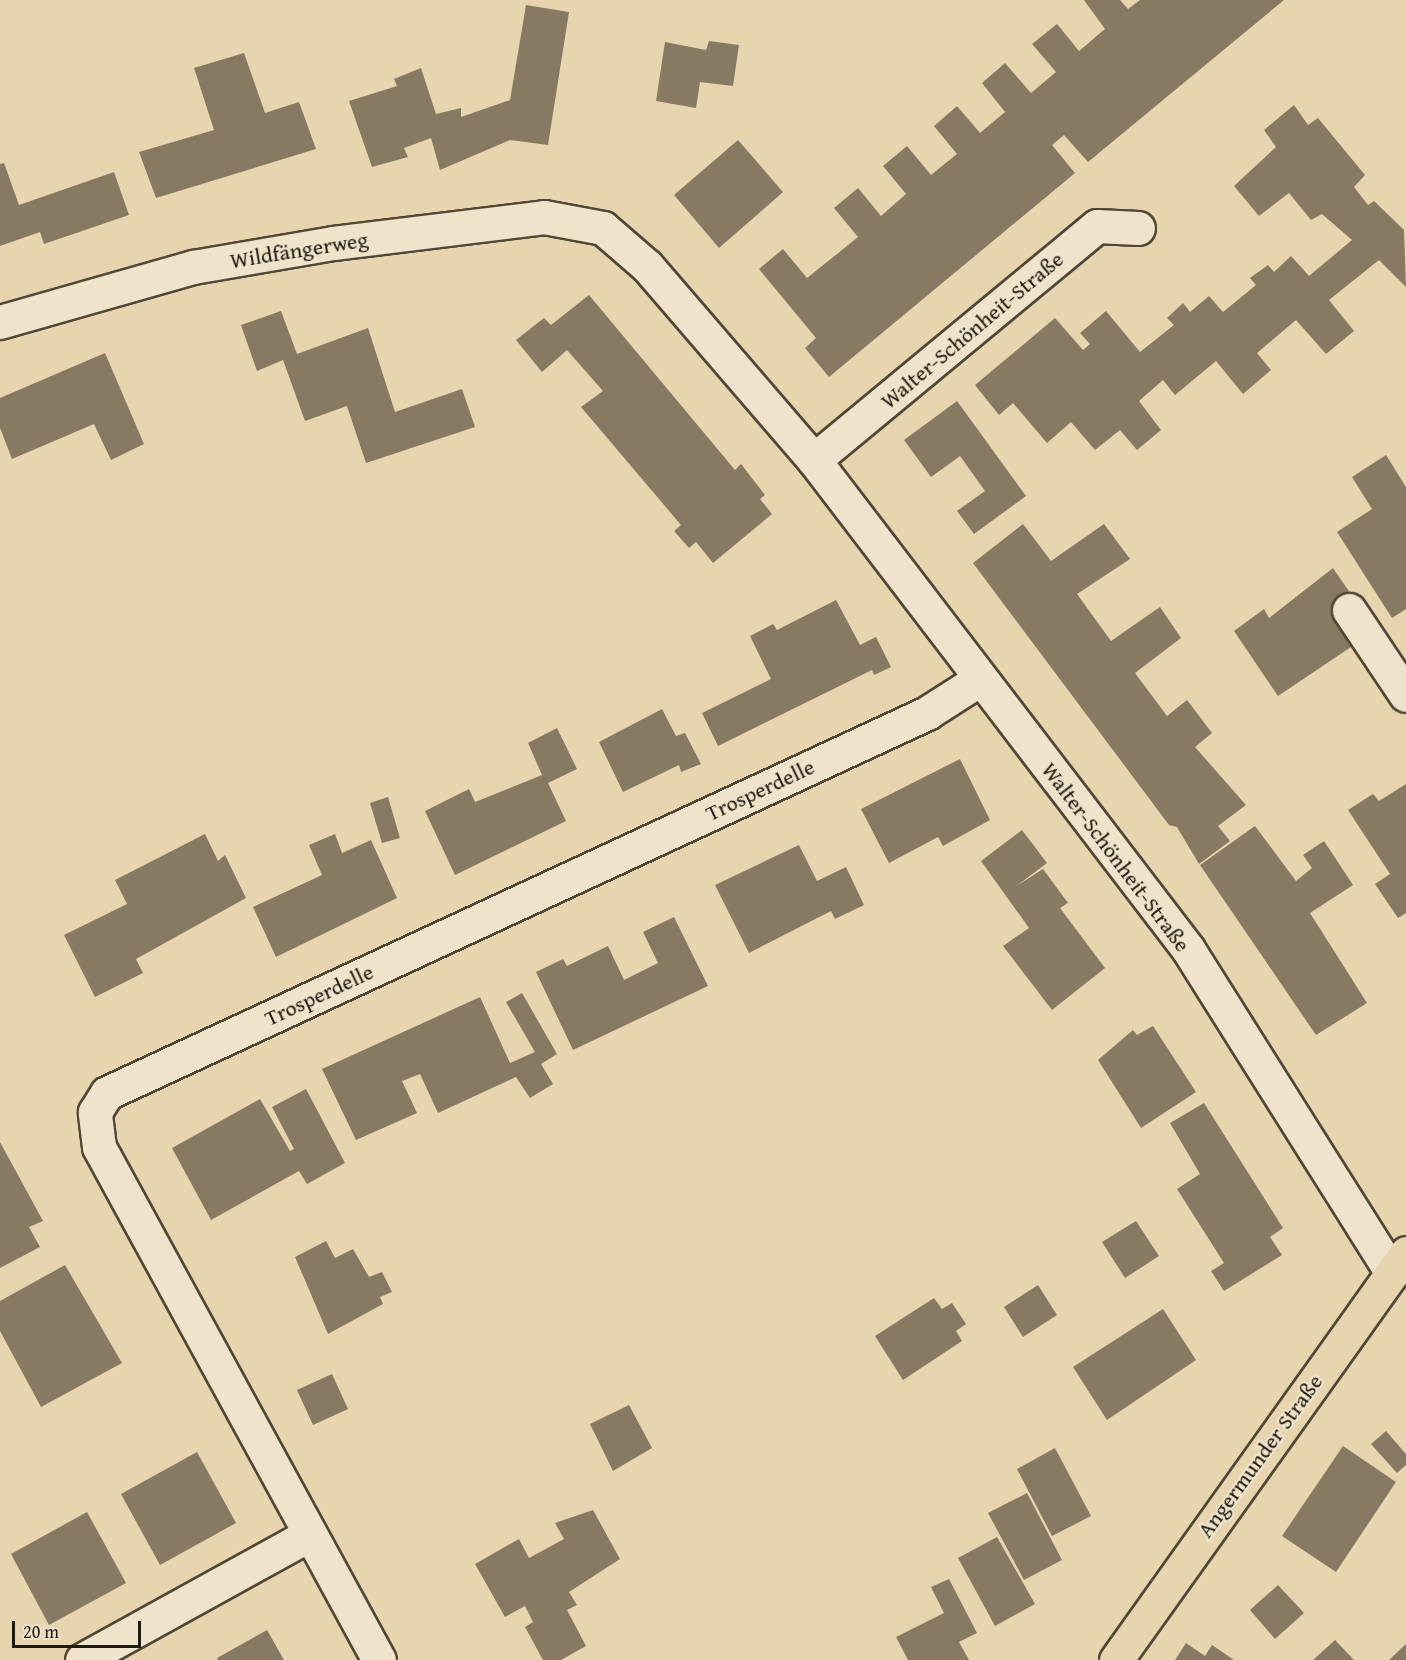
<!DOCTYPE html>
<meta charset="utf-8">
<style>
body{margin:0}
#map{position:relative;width:1406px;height:1660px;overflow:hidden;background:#e7d5af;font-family:"Gentium Book Plus",serif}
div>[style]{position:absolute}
.building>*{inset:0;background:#887a62}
.roads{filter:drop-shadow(2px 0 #524736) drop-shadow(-2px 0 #524736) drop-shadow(0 2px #524736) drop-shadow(0 -2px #524736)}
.minor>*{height:33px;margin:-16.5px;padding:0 16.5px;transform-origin:16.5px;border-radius:16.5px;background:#efe4cb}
.major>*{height:33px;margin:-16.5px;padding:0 16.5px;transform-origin:16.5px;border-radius:16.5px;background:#e7d5af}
span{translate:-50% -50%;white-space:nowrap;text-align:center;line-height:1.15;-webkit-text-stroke:4.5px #efe4cb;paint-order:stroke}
.street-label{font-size:22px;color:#21180e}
.scale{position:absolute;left:12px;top:1621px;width:129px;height:27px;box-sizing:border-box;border:3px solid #21180e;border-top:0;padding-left:8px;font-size:18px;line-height:21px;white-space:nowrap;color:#21180e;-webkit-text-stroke:4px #efe4cb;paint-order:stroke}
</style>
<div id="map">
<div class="building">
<i style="clip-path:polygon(1084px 0,1120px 0,1128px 9px,1140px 0,1284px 0,1088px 162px,1064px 135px,1052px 145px,1075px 173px,829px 377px,805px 348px,816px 338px,759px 269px,783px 249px,807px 278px,832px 258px,858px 237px,834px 208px,858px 188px,881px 216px,906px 194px,883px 166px,907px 146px,931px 175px,957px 154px,934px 126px,957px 106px,980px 133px,1005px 112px,982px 83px,1005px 63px,1031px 93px,1056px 72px,1032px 44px,1057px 24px,1079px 51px,1105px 29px)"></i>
<i style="clip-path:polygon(526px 5px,569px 12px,548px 145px,510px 140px,440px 170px,431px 138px,404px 148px,408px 157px,372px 167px,349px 101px,397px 86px,394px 79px,421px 68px,436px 114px,461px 108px,461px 117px,510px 100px)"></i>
<i style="clip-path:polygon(709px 41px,739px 45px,733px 86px,700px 82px,696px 108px,656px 101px,665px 42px,706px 50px)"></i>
<i style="clip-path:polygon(244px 53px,265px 113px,299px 102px,316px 149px,156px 198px,139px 152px,214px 130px,194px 68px)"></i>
<i style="clip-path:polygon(1294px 105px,1308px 125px,1318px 118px,1365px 175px,1354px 187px,1368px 205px,1374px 201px,1404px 230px,1406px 287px,1379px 260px,1329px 300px,1354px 331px,1326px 354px,1296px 320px,1257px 353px,1271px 370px,1243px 394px,1216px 361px,1175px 395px,1163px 380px,1139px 401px,1161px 430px,1137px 450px,1120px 430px,1095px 450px,1071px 422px,1047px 443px,1013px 403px,999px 415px,975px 385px,1055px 318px,1083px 350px,1090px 344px,1080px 333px,1106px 311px,1140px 352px,1174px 325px,1167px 318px,1183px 303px,1190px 312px,1209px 296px,1223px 312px,1256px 285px,1250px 278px,1268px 265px,1274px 272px,1291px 256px,1309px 276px,1352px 240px,1322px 214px,1311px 220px,1289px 193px,1259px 216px,1234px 186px,1276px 147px,1264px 130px)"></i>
<i style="clip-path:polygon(738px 140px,783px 192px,719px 248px,674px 195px)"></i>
<i style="clip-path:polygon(4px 163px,19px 205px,114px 172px,129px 215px,44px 244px,40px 232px,0 246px,0 164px)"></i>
<i style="clip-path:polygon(589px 295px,735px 470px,741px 464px,765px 495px,760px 499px,772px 514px,713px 563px,696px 542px,689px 548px,674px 531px,681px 525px,581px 407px,603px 391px,567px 350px,542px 372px,516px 340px,544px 318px,551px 325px)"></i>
<i style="clip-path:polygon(281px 311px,297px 354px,368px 328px,395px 412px,462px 389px,475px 427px,366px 463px,347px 406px,305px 421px,283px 360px,257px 371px,241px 325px)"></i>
<i style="clip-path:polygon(105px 353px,144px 444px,111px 460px,94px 424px,12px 459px,0 428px,0 398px)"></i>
<i style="clip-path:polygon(957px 401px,1026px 496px,974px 534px,957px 511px,985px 491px,960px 456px,931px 477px,904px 440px)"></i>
<i style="clip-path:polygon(1386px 455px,1406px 487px,1406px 609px,1392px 618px,1337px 532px,1372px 509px,1352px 477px)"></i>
<i style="clip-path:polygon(1023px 524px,1051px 561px,1104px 524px,1130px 559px,1077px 594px,1111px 641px,1160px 607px,1181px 638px,1135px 673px,1167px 716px,1187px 700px,1212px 733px,1195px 747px,1246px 805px,1218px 826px,1230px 841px,1199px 864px,1177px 827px,1169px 825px,973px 563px)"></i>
<i style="clip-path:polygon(1333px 568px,1357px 603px,1333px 618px,1351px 647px,1278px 696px,1234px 631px,1264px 609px,1269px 618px)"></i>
<i style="clip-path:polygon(836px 600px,860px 645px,876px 637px,891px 667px,874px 675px,872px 670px,718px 746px,702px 713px,771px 679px,750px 636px,773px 624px,777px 630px)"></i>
<i style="clip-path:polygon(662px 709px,676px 736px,685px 733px,701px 764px,681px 772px,679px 765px,623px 792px,599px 742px)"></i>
<i style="clip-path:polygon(557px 728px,577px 769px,548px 783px,566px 821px,455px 875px,425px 811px,469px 789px,475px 802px,542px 775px,528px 743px)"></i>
<i style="clip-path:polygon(960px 759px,990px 820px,943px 846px,938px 837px,889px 863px,861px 809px)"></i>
<i style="clip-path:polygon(1406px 784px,1406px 913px,1398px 918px,1375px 884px,1390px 874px,1348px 810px,1373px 794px,1379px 801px)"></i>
<i style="clip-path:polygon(388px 797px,400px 838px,382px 843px,370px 803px)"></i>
<i style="clip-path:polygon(1255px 826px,1296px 881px,1312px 868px,1303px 855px,1324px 841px,1353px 885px,1310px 913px,1367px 1003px,1316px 1035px,1200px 865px)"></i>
<i style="clip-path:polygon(1022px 830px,1047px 863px,1015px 887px,1043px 869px,1068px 903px,1060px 908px,1105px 968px,1052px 1010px,1003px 946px,1029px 928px,981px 861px)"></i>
<i style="clip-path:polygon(205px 834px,218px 861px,225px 855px,246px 898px,136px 959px,143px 973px,95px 997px,64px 935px,127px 904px,115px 880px)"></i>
<i style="clip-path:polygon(335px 834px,342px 853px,371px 840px,397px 898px,276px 957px,253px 907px,322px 875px,309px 845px)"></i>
<i style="clip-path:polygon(799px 845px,817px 881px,846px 867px,864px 905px,835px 919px,831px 911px,749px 953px,715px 885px)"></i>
<i style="clip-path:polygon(674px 917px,708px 986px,573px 1050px,536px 972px,563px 959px,567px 966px,608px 946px,624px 980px,658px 963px,643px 932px)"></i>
<i style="clip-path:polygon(522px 993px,557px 1054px,541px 1064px,553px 1084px,530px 1098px,516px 1077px,438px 1113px,420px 1074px,402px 1081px,417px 1113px,356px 1140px,322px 1069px,480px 997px,510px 1063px,535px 1052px,506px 1002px)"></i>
<i style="clip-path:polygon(1153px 1026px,1196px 1092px,1141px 1128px,1098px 1060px,1133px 1030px,1137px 1035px)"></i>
<i style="clip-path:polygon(306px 1089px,345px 1163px,307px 1184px,299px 1171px,211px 1220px,172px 1148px,260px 1099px,290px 1151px,294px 1149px,272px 1107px)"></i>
<i style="clip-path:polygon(1204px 1103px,1283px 1228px,1270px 1237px,1282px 1255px,1224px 1291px,1211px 1271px,1224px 1263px,1177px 1189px,1200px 1174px,1170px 1123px)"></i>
<i style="clip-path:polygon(0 1142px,43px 1221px,29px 1227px,40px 1247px,0 1268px)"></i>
<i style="clip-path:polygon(1136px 1221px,1159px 1256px,1125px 1278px,1102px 1242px)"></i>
<i style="clip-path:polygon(326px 1241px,335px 1258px,353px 1249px,369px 1277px,382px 1272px,392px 1292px,380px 1297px,383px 1304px,328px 1334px,295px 1257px)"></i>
<i style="clip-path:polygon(65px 1265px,122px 1363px,41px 1407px,0 1331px,0 1301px)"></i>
<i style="clip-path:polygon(1038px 1285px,1057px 1315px,1023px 1337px,1004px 1307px)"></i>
<i style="clip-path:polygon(934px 1298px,942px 1309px,952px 1303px,966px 1324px,956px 1331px,962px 1341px,903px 1380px,875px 1336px)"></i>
<i style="clip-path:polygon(1163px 1309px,1196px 1360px,1107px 1420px,1073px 1367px)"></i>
<i style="clip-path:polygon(332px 1374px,348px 1409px,313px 1425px,297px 1390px)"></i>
<i style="clip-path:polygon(629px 1405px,652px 1448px,613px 1471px,590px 1424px)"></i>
<i style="clip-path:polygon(1386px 1431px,1406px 1454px,1406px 1465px,1397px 1473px,1371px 1444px)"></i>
<i style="clip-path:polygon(1343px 1446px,1396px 1482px,1336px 1572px,1282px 1536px)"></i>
<i style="clip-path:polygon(1055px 1448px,1091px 1516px,1052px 1536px,1017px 1469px)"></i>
<i style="clip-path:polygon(197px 1452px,236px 1523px,160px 1565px,121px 1494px)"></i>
<i style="clip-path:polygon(1027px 1493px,1062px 1560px,1024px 1580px,988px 1513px)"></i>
<i style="clip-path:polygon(593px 1510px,620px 1559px,569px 1592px,577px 1605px,567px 1610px,586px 1646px,561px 1660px,543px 1660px,525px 1627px,533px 1622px,525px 1606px,505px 1617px,475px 1564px,519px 1539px,529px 1558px,564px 1539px,555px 1523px)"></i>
<i style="clip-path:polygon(87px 1512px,126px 1583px,49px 1625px,11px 1554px)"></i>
<i style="clip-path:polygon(997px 1537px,1035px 1604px,995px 1626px,958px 1558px)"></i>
<i style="clip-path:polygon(949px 1579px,977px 1633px,959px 1642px,969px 1660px,908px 1660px,896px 1637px,944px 1613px,931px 1587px)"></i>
<i style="clip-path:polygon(1278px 1585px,1304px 1613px,1275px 1639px,1250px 1610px)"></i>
<i style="clip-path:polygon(267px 1630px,284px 1660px,218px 1660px,217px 1658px)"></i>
<i style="clip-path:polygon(1335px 1640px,1354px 1660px,1313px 1660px)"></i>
<i style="clip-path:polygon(1186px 1643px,1205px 1656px,1212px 1645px,1234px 1660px,1175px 1660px)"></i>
<i style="clip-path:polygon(1406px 1644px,1406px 1660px,1389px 1660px)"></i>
</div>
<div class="roads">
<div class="minor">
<i style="left:0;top:322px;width:201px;rotate:-15.9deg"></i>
<i style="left:193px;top:267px;width:142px;rotate:-9.7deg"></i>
<i style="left:333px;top:243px;width:213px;rotate:-7deg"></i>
<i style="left:544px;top:217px;width:60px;rotate:10.6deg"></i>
<i style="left:603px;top:228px;width:58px;rotate:40.8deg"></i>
<i style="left:647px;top:266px;width:256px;rotate:49.3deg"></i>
<i style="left:814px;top:460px;width:616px;rotate:52.59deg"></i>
<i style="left:1188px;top:949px;width:383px;rotate:57.8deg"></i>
<i style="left:814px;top:460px;width:367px;rotate:-39.6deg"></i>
<i style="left:1097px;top:226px;width:41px;rotate:2.8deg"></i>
<i style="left:1349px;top:610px;width:102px;rotate:56.2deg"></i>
<i style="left:82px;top:1660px;width:260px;rotate:-28.9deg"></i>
<i style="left:379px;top:1660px;width:584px;rotate:-118.63deg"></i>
<i style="left:99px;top:1147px;width:35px;rotate:-97deg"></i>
<i style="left:95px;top:1112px;width:22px;rotate:-58deg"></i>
<i style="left:107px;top:1093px;width:904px;rotate:-24.86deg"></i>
<i style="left:927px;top:713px;width:63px;rotate:-32.7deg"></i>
</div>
<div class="major">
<i style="left:1116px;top:1660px;width:500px;rotate:-54.5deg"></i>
</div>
</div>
<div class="street-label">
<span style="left:299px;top:250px;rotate:-9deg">Wildfängerweg</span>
<span style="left:972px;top:330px;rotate:-40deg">Walter-Schönheit-Straße</span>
<span style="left:760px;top:790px;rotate:-25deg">Trosperdelle</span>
<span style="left:1116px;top:857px;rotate:53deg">Walter-Schönheit-Straße</span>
<span style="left:319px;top:995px;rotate:-25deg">Trosperdelle</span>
<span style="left:1260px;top:1456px;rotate:-54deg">Angermunder Straße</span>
</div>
<div class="scale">20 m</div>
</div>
